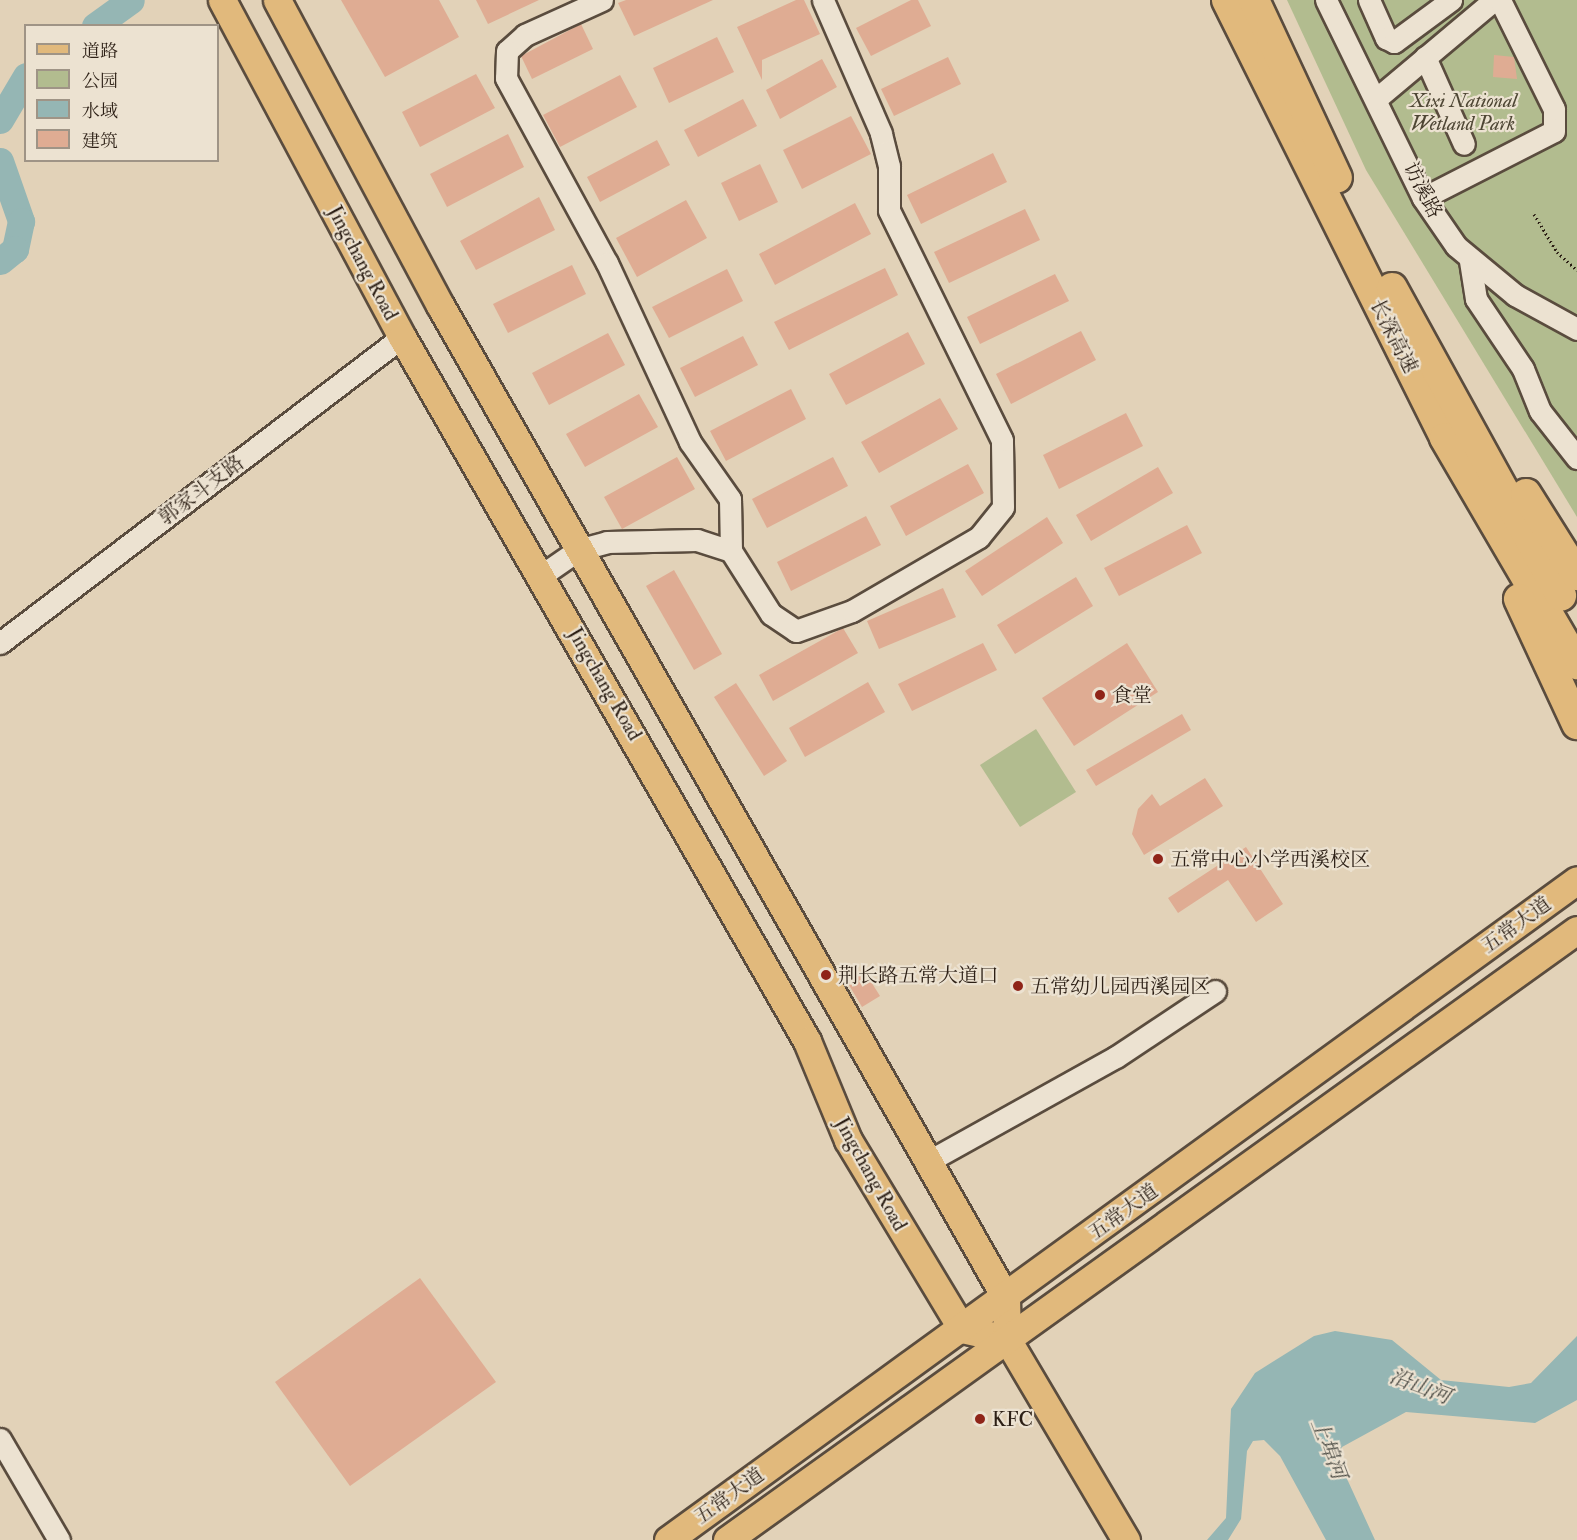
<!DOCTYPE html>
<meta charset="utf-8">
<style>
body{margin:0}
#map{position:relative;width:1577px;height:1540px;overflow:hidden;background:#e2d2b8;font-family:"IM FELL Double Pica","Noto Serif SC",serif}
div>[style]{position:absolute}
.green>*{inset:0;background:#b2bc8f}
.water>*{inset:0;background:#95b6b4}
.river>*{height:27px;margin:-13.5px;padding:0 13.5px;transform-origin:13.5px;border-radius:13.5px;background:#95b6b4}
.building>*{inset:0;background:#dfac93}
.path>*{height:3px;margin-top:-1.5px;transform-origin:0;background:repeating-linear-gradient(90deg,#2c1f15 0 1.5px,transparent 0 4.5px)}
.roads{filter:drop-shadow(2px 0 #5a4c3e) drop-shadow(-2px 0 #5a4c3e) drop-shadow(0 2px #5a4c3e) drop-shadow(0 -2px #5a4c3e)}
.minor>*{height:21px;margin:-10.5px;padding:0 10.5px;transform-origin:10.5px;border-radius:10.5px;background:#ece2d1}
.major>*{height:27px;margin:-13.5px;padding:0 13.5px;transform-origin:13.5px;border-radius:13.5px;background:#e1b97c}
.highway>*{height:30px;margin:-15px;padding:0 15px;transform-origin:15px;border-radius:15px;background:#e1b97c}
.dots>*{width:16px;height:16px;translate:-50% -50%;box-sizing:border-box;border:3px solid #ece2d1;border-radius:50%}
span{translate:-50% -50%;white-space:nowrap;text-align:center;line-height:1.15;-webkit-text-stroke:4.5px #ece2d1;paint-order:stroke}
.park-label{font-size:20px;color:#4e4634;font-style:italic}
.street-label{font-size:20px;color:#2c1f15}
.poi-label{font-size:20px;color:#2c1f15}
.left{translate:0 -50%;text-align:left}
.water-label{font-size:21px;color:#4c4c45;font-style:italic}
.legend{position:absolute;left:24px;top:24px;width:195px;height:138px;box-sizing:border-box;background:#ece2d1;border:2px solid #9f9486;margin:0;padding:8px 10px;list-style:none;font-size:18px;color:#2c1f15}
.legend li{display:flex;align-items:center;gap:12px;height:30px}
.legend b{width:30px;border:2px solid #9f9486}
</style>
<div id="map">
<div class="green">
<i style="clip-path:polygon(1287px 0,1577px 0,1577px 517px,1366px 170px)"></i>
<i style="clip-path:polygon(1036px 729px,1076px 792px,1020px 827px,980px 765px)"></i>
</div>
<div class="water">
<i style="clip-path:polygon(1335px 1331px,1392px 1340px,1441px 1380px,1509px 1387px,1531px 1383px,1577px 1336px,1577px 1400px,1535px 1423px,1406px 1412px,1342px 1447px,1337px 1457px,1375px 1540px,1326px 1540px,1280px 1456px,1264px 1440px,1253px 1441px,1247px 1451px,1241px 1519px,1228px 1540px,1207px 1540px,1226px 1518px,1231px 1409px,1255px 1373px,1314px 1336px)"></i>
</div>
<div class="river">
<i style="left:95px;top:26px;width:44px;rotate:-35.8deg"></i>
<i style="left:0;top:120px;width:51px;rotate:-59.4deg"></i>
<i style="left:0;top:161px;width:64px;rotate:70.7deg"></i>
<i style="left:21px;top:221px;width:29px;rotate:102deg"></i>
<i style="left:15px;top:249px;width:19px;rotate:141deg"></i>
</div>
<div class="building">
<i style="clip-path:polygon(341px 0,439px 0,459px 37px,385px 77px)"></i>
<i style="clip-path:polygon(476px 0,539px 0,488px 24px)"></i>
<i style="clip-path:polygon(626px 0,713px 0,634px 36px,618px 3px)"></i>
<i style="clip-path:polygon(796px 0,804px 0,820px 34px,762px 60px,762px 80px,737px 27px)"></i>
<i style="clip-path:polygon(911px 0,918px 0,931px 26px,871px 56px,856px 28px)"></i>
<i style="clip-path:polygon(581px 24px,593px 49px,532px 79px,521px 56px)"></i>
<i style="clip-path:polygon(717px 37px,734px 72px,669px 103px,653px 68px)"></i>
<i style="clip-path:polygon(1494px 55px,1514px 57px,1517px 79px,1493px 77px)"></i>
<i style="clip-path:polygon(948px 57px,961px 84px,894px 116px,881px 89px)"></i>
<i style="clip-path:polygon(822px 59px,837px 87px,780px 119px,766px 90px)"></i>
<i style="clip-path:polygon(476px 74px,495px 108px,420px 147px,402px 112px)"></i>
<i style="clip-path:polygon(620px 75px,637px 107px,560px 147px,543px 115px)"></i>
<i style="clip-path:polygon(743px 99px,757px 126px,698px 157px,684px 130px)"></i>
<i style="clip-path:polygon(851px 116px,871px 154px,802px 189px,783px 150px)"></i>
<i style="clip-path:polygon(508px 134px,524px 167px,447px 207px,430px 174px)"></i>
<i style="clip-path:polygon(657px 140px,670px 165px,600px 202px,587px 177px)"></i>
<i style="clip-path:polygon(993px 153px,1007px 182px,921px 224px,907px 195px)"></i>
<i style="clip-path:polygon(760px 164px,778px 202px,739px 221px,721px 183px)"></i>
<i style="clip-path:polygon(539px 197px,555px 230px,476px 270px,460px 241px)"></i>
<i style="clip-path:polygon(686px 200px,707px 238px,637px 277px,616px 238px)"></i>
<i style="clip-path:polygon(855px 203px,871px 234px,775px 285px,759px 254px)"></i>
<i style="clip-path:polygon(1025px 209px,1040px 240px,949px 283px,934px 252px)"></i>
<i style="clip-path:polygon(572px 265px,586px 294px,508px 333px,493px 304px)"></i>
<i style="clip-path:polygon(885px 268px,898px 295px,789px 350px,774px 322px)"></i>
<i style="clip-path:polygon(727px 269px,743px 301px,669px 338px,652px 307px)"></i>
<i style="clip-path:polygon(1055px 274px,1069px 301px,980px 344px,967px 317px)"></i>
<i style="clip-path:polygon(1081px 331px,1096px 360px,1011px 404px,996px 374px)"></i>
<i style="clip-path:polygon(908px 332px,925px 364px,846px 405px,829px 374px)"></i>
<i style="clip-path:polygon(608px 333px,625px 365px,549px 405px,532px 373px)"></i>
<i style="clip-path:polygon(743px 336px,758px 365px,695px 397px,680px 368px)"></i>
<i style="clip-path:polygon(791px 389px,806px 419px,726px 461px,710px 431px)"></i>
<i style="clip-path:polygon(639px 394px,658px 427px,585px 467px,566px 434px)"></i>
<i style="clip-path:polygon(940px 398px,958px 429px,879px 473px,861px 442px)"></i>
<i style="clip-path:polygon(1126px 413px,1143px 446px,1059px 489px,1043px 455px)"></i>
<i style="clip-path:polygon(677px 457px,695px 489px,622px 529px,604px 497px)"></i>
<i style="clip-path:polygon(833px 457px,848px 486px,767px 528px,752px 499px)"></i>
<i style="clip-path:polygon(968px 464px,984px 493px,906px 536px,890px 506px)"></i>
<i style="clip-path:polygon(1158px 467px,1173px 493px,1091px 541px,1076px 515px)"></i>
<i style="clip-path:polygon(866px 516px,881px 545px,791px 591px,777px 562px)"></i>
<i style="clip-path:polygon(1047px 517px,1063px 543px,982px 596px,965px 571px)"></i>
<i style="clip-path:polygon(1187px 525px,1202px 553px,1119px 596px,1104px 568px)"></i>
<i style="clip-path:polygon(674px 570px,722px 654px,694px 670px,646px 586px)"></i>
<i style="clip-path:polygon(1076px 577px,1093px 606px,1015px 654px,997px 625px)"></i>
<i style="clip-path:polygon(943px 588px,956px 617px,879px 649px,867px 621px)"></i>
<i style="clip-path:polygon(843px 628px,858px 653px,773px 701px,759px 675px)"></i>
<i style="clip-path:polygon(983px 643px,997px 670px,912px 711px,898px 684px)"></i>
<i style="clip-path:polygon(1127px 643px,1158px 692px,1074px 746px,1042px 698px)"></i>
<i style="clip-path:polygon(868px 682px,885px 712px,805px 757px,789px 728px)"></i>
<i style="clip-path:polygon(736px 683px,787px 761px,764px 776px,714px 697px)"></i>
<i style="clip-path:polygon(1182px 714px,1191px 730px,1096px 786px,1086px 770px)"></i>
<i style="clip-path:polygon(1205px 778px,1223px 806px,1144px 855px,1132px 834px,1138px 809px,1152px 794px,1160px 806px)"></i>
<i style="clip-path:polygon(1246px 847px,1283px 904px,1256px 922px,1228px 880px,1178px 913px,1168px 898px)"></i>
<i style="clip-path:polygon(863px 969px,880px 996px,862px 1007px,846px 980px)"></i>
<i style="clip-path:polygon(420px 1278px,496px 1382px,350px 1486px,275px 1382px)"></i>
</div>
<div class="path">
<i style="left:1534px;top:214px;width:44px;rotate:58.8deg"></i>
<i style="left:1557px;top:252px;width:27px;rotate:42deg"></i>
</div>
<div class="roads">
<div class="minor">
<i style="left:602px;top:0;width:85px;rotate:155.6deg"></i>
<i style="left:525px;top:35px;width:24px;rotate:138deg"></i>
<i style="left:507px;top:51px;width:27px;rotate:92deg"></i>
<i style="left:506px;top:78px;width:211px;rotate:61.4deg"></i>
<i style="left:607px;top:263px;width:197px;rotate:65.1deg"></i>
<i style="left:690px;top:442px;width:70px;rotate:54.9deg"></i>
<i style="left:730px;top:499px;width:52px;rotate:88.9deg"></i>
<i style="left:731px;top:551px;width:75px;rotate:57.6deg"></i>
<i style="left:771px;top:614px;width:30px;rotate:34deg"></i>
<i style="left:796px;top:631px;width:59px;rotate:-19.7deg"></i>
<i style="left:852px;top:611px;width:147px;rotate:-30.2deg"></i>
<i style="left:979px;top:537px;width:38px;rotate:-51deg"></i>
<i style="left:1003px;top:507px;width:67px;rotate:-90.9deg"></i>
<i style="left:1002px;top:440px;width:256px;rotate:-116.2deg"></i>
<i style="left:889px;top:210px;width:44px;rotate:-90deg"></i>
<i style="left:889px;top:166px;width:34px;rotate:-104deg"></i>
<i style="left:881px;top:133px;width:145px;rotate:-113.6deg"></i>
<i style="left:1326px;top:0;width:220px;rotate:63.9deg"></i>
<i style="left:1423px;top:198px;width:58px;rotate:55.5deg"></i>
<i style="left:1456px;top:246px;width:77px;rotate:39.7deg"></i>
<i style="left:1515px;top:295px;width:71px;rotate:28.7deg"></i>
<i style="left:1369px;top:0;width:42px;rotate:65.9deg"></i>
<i style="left:1386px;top:38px;width:9px;rotate:27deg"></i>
<i style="left:1394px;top:42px;width:71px;rotate:-36.4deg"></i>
<i style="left:1425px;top:57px;width:95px;rotate:65.9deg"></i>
<i style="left:1376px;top:99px;width:154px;rotate:-40deg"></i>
<i style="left:1423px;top:198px;width:147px;rotate:-27.1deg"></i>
<i style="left:1554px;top:131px;width:22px;rotate:-90deg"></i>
<i style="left:1554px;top:109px;width:122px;rotate:-116.4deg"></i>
<i style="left:1470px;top:261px;width:38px;rotate:81deg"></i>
<i style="left:1476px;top:299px;width:84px;rotate:56.1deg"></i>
<i style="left:1523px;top:369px;width:45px;rotate:68deg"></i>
<i style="left:1540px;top:411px;width:60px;rotate:51.8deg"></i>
<i style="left:539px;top:577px;width:47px;rotate:-34.7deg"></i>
<i style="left:578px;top:550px;width:30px;rotate:-15deg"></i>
<i style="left:607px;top:542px;width:90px;rotate:-1.3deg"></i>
<i style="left:697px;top:540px;width:36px;rotate:18deg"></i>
<i style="left:0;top:643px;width:505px;rotate:-37.28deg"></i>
<i style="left:927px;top:1162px;width:216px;rotate:-29.1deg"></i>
<i style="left:1116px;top:1057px;width:119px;rotate:-33.7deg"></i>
<i style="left:0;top:1439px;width:117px;rotate:59.7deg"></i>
</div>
<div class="major">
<i style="left:222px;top:0;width:382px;rotate:61.9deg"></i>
<i style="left:402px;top:337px;width:812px;rotate:60.09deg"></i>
<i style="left:807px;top:1041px;width:107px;rotate:67.5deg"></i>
<i style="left:848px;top:1140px;width:221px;rotate:58.9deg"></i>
<i style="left:962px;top:1329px;width:46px;rotate:12.5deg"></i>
<i style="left:277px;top:0;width:346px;rotate:61.9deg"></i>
<i style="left:440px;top:305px;width:1143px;rotate:60.32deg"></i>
<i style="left:1006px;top:1298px;width:41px;rotate:88.6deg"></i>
<i style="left:1007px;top:1339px;width:234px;rotate:59.4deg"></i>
<i style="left:668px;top:1540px;width:1123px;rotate:-35.98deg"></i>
<i style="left:727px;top:1540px;width:1046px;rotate:-35.67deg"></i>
</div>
<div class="highway">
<i style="left:1227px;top:0;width:489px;rotate:63.5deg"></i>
<i style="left:1445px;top:438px;width:262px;rotate:59.7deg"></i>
<i style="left:1254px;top:0;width:196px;rotate:65deg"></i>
<i style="left:1392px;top:288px;width:351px;rotate:61.2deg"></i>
<i style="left:1526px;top:494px;width:96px;rotate:57.8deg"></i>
<i style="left:1519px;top:599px;width:138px;rotate:65.1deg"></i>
</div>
</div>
<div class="dots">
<i style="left:1100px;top:695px;background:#8f2418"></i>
<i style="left:1158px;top:859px;background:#8f2418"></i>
<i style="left:826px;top:975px;background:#8f2418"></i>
<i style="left:1018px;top:986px;background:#8f2418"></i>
<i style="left:980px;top:1419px;background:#8f2418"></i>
</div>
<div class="park-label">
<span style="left:1463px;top:112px">Xixi National<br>Wetland Park</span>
</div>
<div class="street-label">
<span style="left:1423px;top:190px;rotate:63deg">访溪路</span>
<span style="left:363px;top:263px;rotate:62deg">Jingchang Road</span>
<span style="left:1394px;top:336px;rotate:63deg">长深高速</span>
<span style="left:201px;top:490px;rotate:-37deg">郭家斗支路</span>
<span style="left:605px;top:684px;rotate:60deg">Jingchang Road</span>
<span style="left:1516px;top:925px;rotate:-36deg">五常大道</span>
<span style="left:871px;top:1174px;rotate:61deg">Jingchang Road</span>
<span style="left:1123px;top:1212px;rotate:-36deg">五常大道</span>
<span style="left:729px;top:1496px;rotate:-36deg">五常大道</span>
</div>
<div class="poi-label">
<span class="left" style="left:1112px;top:695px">食堂</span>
<span class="left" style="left:1170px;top:859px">五常中心小学西溪校区</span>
<span class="left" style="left:838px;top:975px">荆长路五常大道口</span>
<span class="left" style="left:1030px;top:986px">五常幼儿园西溪园区</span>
<span class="left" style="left:992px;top:1419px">KFC</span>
</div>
<div class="water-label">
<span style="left:1420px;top:1387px;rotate:21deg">沿山河</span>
<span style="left:1328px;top:1449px;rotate:69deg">上埠河</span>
</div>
<ul class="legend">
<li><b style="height:8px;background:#e1b97c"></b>道路</li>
<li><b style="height:16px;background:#b2bc8f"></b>公园</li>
<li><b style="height:16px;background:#95b6b4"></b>水域</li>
<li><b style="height:16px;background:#dfac93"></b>建筑</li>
</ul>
</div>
